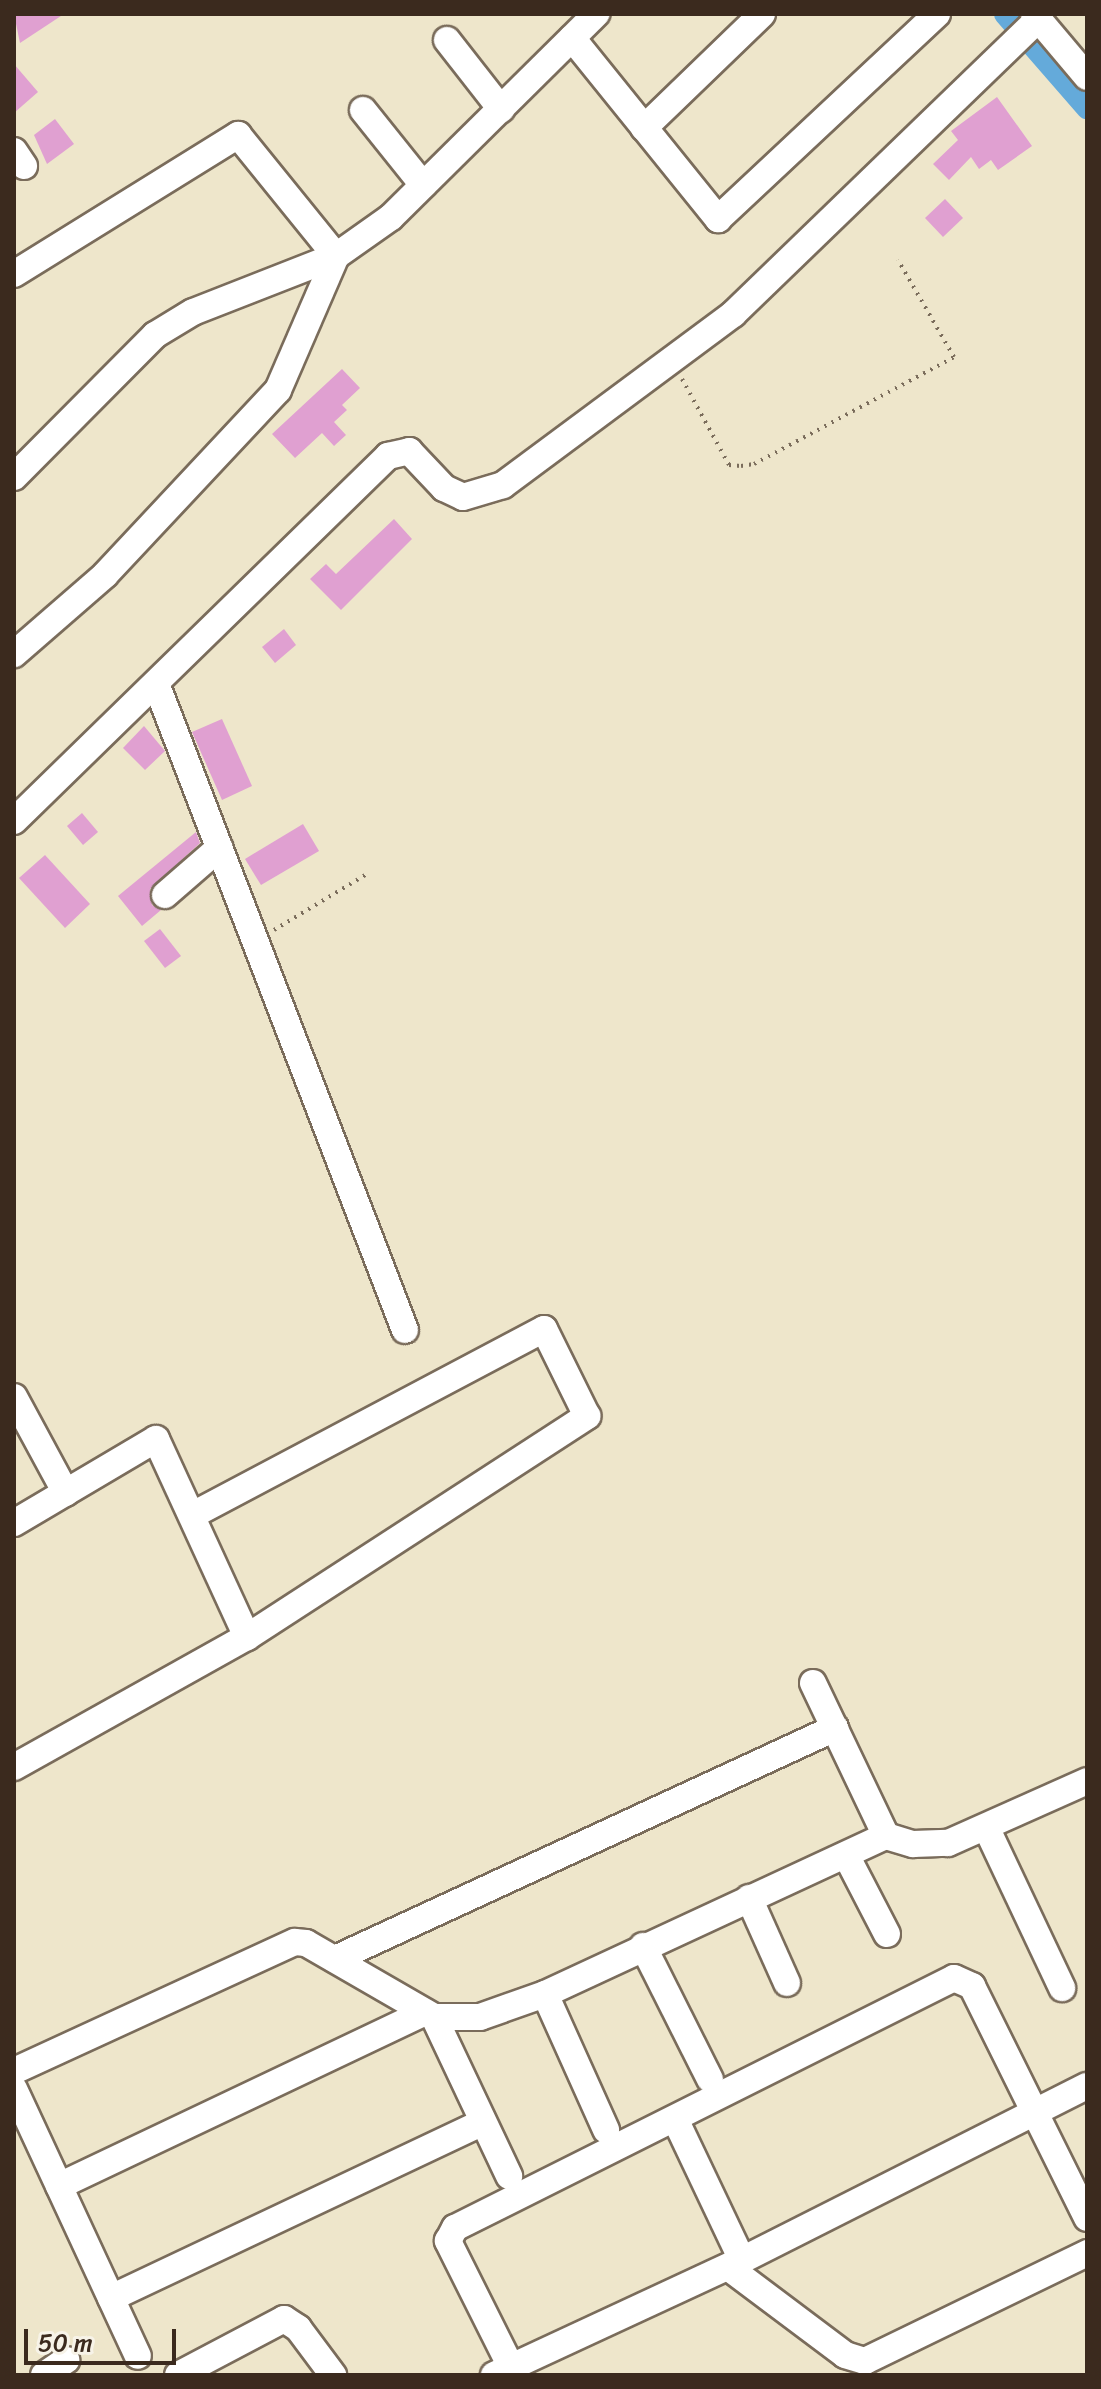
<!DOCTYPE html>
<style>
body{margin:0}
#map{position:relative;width:1101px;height:2389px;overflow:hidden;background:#eee6cb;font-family:Sriracha,sans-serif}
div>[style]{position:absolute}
.canal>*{height:22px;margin:-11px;padding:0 11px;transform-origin:11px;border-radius:11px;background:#64aada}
.building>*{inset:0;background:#e0a0d1}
.path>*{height:4px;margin-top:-2px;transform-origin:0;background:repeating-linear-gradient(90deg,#7a6c5b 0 2px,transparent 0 8px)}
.roads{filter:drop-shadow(2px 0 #7a6c5b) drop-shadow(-2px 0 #7a6c5b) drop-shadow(0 2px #7a6c5b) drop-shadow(0 -2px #7a6c5b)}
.minor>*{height:26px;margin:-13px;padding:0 13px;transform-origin:13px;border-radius:13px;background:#fff}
span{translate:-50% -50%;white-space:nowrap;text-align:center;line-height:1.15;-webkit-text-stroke:6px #f7f3e8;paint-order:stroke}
.frame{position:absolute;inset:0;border:16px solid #3b2a1e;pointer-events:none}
.scale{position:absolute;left:24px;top:2329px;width:152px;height:36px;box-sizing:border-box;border:4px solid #3b2a1e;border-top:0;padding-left:10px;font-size:24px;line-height:28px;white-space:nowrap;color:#3b2a1e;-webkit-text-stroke:6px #f7f3e8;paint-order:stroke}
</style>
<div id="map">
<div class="canal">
<i style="left:1005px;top:14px;width:125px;rotate:48.9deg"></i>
</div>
<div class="building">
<i style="clip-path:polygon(14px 14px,64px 14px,20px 43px)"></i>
<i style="clip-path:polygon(14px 64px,38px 92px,14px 113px)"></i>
<i style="clip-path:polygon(997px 97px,1032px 146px,998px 170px,991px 160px,979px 169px,971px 157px,949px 180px,933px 164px,958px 140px,951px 131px)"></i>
<i style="clip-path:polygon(55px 119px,74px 144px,47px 164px,34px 135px)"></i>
<i style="clip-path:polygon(945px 199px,963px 218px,943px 237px,925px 218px)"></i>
<i style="clip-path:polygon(342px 369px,360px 388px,342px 405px,347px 410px,334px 422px,346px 435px,334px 446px,322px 433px,295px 458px,272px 434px)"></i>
<i style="clip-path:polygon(394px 519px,412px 539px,341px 610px,310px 579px,326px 564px,336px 574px)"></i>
<i style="clip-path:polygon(284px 629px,296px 645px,275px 663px,262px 647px)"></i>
<i style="clip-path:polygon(222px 719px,252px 786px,222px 800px,192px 732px)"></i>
<i style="clip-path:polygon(144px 726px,165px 751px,145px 770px,123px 748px)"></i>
<i style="clip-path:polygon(82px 813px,98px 832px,83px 845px,67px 826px)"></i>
<i style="clip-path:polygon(303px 824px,319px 851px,261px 885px,245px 859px)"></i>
<i style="clip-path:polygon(196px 832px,200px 843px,150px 889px,152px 905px,161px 910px,142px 926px,118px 896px)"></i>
<i style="clip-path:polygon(45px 855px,90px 904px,65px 928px,19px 878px)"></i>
<i style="clip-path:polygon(160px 929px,181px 956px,165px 968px,144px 941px)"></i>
</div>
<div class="path">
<i style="left:682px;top:379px;width:98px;rotate:61.3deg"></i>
<i style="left:729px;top:465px;width:12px;rotate:5deg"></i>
<i style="left:741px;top:466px;width:13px;rotate:-9deg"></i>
<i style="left:754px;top:464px;width:227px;rotate:-28.1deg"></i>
<i style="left:954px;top:357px;width:112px;rotate:-120deg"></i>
<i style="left:274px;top:930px;width:109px;rotate:-31.1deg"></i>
</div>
<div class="roads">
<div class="minor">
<i style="left:1034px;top:14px;width:82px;rotate:49.9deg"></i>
<i style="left:572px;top:38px;width:233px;rotate:51.1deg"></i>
<i style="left:718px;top:219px;width:300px;rotate:-43.1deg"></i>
<i style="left:447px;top:40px;width:88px;rotate:52deg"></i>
<i style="left:363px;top:110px;width:96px;rotate:51.3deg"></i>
<i style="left:644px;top:128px;width:164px;rotate:-44deg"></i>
<i style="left:14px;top:151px;width:18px;rotate:56deg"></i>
<i style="left:14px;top:274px;width:264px;rotate:-31.8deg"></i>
<i style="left:238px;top:135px;width:156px;rotate:51deg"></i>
<i style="left:336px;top:256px;width:146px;rotate:113.4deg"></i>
<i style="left:278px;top:390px;width:253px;rotate:133.1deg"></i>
<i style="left:105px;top:575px;width:121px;rotate:139deg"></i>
<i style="left:14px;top:477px;width:200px;rotate:-45.2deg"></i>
<i style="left:155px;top:335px;width:44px;rotate:-31.2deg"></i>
<i style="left:193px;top:312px;width:154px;rotate:-21.4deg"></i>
<i style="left:336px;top:256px;width:67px;rotate:-35.3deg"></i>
<i style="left:391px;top:217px;width:289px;rotate:-44.7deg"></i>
<i style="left:157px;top:686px;width:690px;rotate:68.94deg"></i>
<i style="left:14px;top:821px;width:523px;rotate:-44.3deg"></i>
<i style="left:388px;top:456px;width:22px;rotate:-13deg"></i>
<i style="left:409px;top:451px;width:51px;rotate:46.6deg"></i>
<i style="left:444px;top:488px;width:21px;rotate:25deg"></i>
<i style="left:463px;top:497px;width:42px;rotate:-16.7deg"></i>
<i style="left:503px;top:485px;width:287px;rotate:-36.6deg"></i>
<i style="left:733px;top:314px;width:424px;rotate:-44deg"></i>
<i style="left:165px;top:895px;width:72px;rotate:-41deg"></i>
<i style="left:14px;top:1397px;width:109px;rotate:61.6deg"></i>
<i style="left:14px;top:1523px;width:165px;rotate:-30.6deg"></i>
<i style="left:156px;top:1439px;width:218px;rotate:65.3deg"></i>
<i style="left:813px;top:1683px;width:170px;rotate:64.5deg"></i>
<i style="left:14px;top:1767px;width:267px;rotate:-29.2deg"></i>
<i style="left:247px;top:1637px;width:406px;rotate:-33deg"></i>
<i style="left:587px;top:1416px;width:97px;rotate:-116.3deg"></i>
<i style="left:544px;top:1329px;width:397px;rotate:152.1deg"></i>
<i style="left:987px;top:1829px;width:176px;rotate:64.7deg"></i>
<i style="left:846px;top:1855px;width:89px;rotate:62.6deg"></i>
<i style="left:749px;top:1898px;width:93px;rotate:65.9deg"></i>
<i style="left:643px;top:1946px;width:149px;rotate:63.3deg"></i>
<i style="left:335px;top:1959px;width:551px;rotate:-24.8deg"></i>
<i style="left:545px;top:1994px;width:149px;rotate:65.8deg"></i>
<i style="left:434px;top:2017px;width:176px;rotate:64.7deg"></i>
<i style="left:14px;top:2071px;width:309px;rotate:-24.7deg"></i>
<i style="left:295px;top:1942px;width:11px;rotate:5deg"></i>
<i style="left:306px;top:1943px;width:148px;rotate:30deg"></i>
<i style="left:434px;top:2017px;width:46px"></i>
<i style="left:480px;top:2017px;width:69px;rotate:-19.5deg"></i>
<i style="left:545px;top:1994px;width:376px;rotate:-24.9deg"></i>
<i style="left:886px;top:1836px;width:28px;rotate:17deg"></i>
<i style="left:913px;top:1844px;width:35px;rotate:-2deg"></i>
<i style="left:948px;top:1843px;width:152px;rotate:-24deg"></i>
<i style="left:14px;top:2089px;width:294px;rotate:65.1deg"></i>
<i style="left:676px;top:2121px;width:154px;rotate:64.6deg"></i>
<i style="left:59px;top:2186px;width:405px;rotate:-25.4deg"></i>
<i style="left:728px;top:2267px;width:146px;rotate:36.9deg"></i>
<i style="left:845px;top:2355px;width:21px;rotate:17deg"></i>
<i style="left:865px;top:2361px;width:247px;rotate:-25.9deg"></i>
<i style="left:111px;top:2298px;width:409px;rotate:-25.3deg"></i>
<i style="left:510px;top:2365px;width:139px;rotate:-116.6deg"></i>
<i style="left:448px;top:2241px;width:15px;rotate:-62deg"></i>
<i style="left:455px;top:2228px;width:558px;rotate:-26.61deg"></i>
<i style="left:954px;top:1978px;width:20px;rotate:24deg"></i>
<i style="left:972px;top:1986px;width:259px;rotate:63.6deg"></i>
<i style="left:44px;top:2375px;width:27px;rotate:-34deg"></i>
<i style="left:178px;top:2375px;width:120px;rotate:-27.8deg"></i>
<i style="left:284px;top:2319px;width:17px;rotate:33deg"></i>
<i style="left:298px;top:2328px;width:59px;rotate:53.3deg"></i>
<i style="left:494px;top:2375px;width:273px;rotate:-24.9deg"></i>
<i style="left:742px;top:2260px;width:386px;rotate:-26.8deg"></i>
</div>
</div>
<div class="frame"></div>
<div class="scale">50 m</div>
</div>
